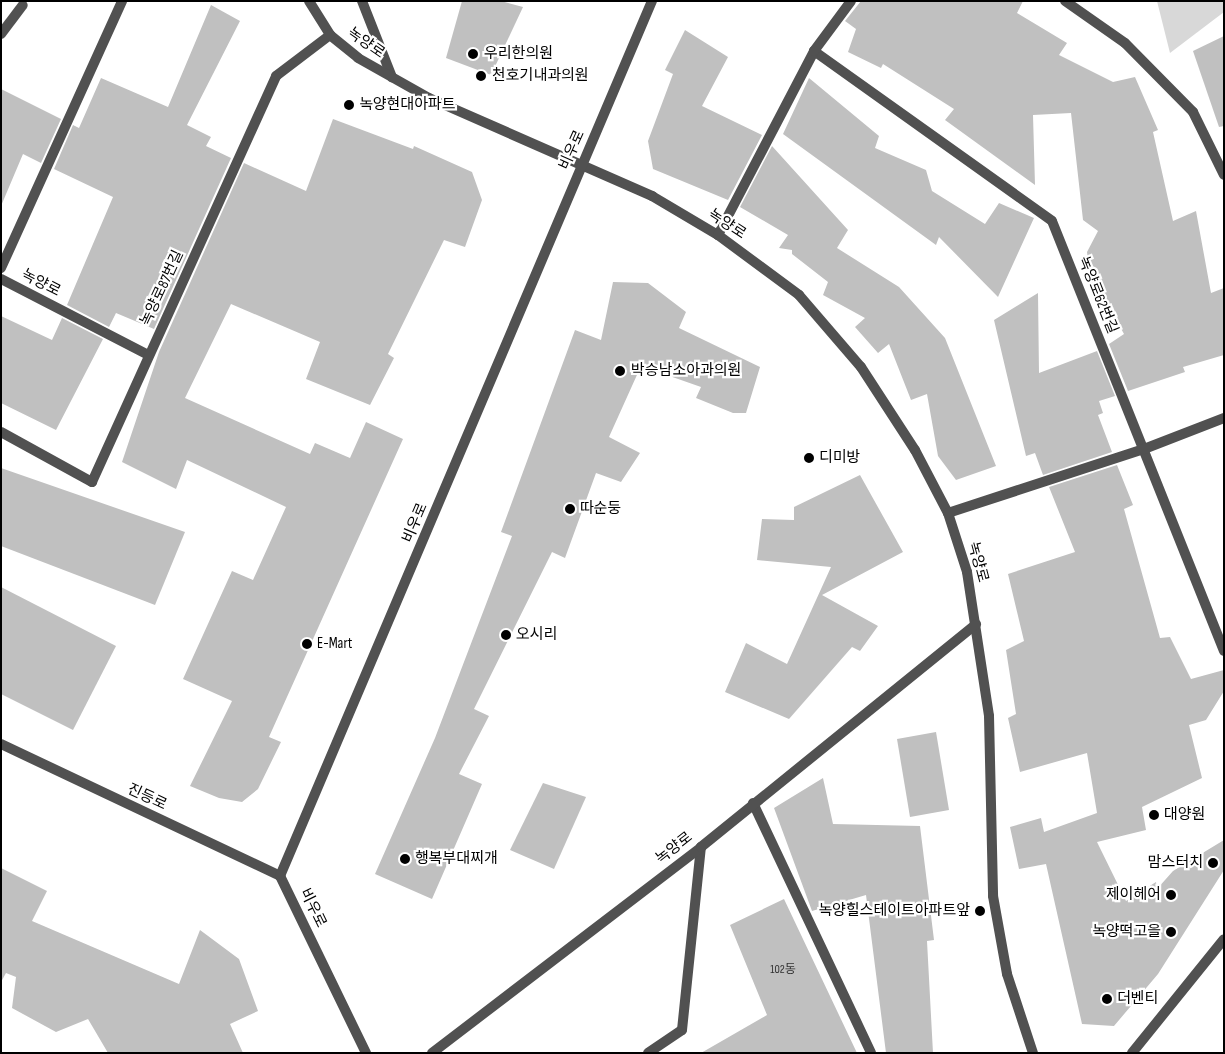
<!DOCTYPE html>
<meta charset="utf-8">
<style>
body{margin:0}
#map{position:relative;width:1225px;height:1054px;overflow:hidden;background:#fff;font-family:"Sofia Sans Condensed","Noto Sans KR",sans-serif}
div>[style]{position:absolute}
.green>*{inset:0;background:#d8d8d8}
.building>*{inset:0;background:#c0c0c0}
.service>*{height:10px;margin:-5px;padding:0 5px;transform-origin:5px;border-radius:5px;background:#515151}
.minor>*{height:10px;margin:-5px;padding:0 5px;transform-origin:5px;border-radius:5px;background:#515151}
.dots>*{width:14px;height:14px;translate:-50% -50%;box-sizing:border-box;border:2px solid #fff;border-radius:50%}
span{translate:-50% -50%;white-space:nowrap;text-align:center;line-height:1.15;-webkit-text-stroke:4.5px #fff;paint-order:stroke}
.number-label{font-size:12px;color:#303030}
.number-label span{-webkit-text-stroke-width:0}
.street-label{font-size:15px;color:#000}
.poi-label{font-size:15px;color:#000}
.left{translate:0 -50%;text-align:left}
.right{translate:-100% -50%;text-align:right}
.frame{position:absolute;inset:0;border:2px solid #000;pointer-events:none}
</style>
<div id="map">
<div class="green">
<i style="clip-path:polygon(1157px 1px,1224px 1px,1224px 12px,1170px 53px)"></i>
</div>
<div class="building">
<i style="clip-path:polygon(462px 1px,501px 1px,523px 7px,491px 75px,446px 58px)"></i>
<i style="clip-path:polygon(861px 1px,1023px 1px,1017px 13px,1067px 43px,1059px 55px,1113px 82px,1135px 77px,1158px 130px,1153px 132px,1173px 221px,1196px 211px,1211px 293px,1224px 288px,1224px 355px,1183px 367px,1185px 372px,1128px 391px,1109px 344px,1124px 334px,1102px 294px,1092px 296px,1087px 252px,1098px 231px,1083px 220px,1071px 113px,1033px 115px,1035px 185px,945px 120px,954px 109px,883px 64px,881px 68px,848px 52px,856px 29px,845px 21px)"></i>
<i style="clip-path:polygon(211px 5px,240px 21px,187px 125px,211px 137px,206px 146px,231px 158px,154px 329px,116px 313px,109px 327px,67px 305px,113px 197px,54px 169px,73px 125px,79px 128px,101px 78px,168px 107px)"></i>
<i style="clip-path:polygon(685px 30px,728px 57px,702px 106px,762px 135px,728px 200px,653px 169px,648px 141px,673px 74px,665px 70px)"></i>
<i style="clip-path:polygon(1224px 36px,1224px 126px,1219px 127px,1193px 51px)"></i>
<i style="clip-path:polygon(809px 78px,879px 136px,875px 148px,926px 170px,932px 191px,985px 224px,999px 203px,1034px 218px,998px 297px,939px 237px,936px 245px,783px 134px)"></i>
<i style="clip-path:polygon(1px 89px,61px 119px,41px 163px,23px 154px,1px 206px)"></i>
<i style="clip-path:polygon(333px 119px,413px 149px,414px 146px,472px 172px,482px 200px,465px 247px,444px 240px,388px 354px,394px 358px,370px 405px,306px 379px,320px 342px,231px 304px,185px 398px,310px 454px,315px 443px,350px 458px,366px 422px,403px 439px,269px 737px,281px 742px,258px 789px,242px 802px,219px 798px,190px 786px,232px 701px,183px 679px,232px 571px,253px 580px,286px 507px,187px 460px,176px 489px,122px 462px,159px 352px,244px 163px,306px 191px)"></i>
<i style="clip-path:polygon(772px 146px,848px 230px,837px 248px,899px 287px,945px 338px,996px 466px,956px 480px,938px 456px,927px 394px,911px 400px,889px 344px,878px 353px,855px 327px,865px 318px,823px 295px,828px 282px,792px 254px,792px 250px,779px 248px,788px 235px,740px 207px)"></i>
<i style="clip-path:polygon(613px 282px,648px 283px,686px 312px,679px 328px,760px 367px,746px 413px,733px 413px,696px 398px,701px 387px,641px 366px,609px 437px,640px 453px,621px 482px,596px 473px,565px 558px,552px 552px,474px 709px,489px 716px,459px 774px,482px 784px,432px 899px,375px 874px,435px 738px,512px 536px,501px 532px,575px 330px,601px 340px)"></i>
<i style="clip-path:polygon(1038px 293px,1039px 373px,1097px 351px,1115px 396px,1099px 401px,1103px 413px,1098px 415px,1112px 452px,1043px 475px,1035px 453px,1026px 456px,994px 320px)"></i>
<i style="clip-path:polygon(1px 316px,52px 340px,62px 318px,103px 339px,56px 430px,1px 403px)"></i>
<i style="clip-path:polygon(1117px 465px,1133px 505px,1124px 509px,1160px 638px,1170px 637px,1191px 679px,1224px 670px,1224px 691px,1206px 720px,1189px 725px,1202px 778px,1142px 807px,1146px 830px,1097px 842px,1126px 901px,1156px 882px,1157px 889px,1173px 871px,1224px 840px,1224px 870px,1158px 974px,1114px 1026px,1082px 1024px,1046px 864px,1019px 869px,1010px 827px,1041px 818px,1044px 832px,1097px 813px,1087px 753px,1020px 772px,1008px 718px,1016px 714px,1006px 650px,1024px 641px,1008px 574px,1075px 552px,1049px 487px)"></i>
<i style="clip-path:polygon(1px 468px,185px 532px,155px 605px,1px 546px)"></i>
<i style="clip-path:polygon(860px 475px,903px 552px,822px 595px,878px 626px,860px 651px,852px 647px,789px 719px,725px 692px,746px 643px,787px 664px,831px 567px,757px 560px,762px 519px,794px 520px,794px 507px)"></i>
<i style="clip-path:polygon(1px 587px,116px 646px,73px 730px,1px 694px)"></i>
<i style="clip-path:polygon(936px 732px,949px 810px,910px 817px,897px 739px)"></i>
<i style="clip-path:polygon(823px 778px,833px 824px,920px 826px,934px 940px,927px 941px,933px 1053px,886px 1053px,866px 895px,812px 911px,774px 808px)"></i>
<i style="clip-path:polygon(543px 783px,586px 797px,554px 869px,510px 850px)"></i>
<i style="clip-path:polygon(1px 868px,47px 891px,32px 921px,179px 984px,200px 930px,239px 959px,258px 1011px,230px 1024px,243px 1053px,108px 1053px,88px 1019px,56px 1032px,12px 1008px,16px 977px,6px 973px,1px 982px)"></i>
<i style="clip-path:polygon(784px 899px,857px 1053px,701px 1053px,767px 1015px,730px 925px)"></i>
</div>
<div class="service">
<i style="left:362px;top:1px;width:82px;rotate:68.5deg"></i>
<i style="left:753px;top:803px;width:276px;rotate:64.7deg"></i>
<i style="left:648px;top:1053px;width:41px;rotate:-34.1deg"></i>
<i style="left:682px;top:1030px;width:184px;rotate:-84.1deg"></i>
</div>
<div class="minor">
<i style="left:309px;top:1px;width:40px;rotate:58deg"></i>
<i style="left:330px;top:35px;width:36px;rotate:39deg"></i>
<i style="left:358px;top:58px;width:81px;rotate:29.4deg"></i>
<i style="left:429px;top:98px;width:244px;rotate:23.7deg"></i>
<i style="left:652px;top:196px;width:77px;rotate:30.6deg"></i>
<i style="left:718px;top:235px;width:101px;rotate:36.5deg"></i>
<i style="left:799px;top:295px;width:95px;rotate:49.3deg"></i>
<i style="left:861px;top:367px;width:99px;rotate:57deg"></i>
<i style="left:915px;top:450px;width:71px;rotate:62.4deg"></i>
<i style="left:948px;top:513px;width:62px;rotate:72.1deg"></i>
<i style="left:967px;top:572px;width:146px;rotate:81.3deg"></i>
<i style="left:989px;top:716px;width:180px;rotate:88.7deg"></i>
<i style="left:993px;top:896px;width:79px;rotate:79.8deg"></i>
<i style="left:1007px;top:974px;width:83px;rotate:71.8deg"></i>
<i style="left:1065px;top:1px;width:73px;rotate:35deg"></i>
<i style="left:1125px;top:43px;width:97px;rotate:45.4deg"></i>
<i style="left:1193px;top:112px;width:70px;rotate:63.8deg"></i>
<i style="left:1px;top:34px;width:36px;rotate:-53deg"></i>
<i style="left:814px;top:51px;width:292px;rotate:35.5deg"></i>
<i style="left:1052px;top:221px;width:463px;rotate:68.2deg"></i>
<i style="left:718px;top:235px;width:208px;rotate:-62.4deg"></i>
<i style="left:814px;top:51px;width:62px;rotate:-53.5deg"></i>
<i style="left:1px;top:268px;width:293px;rotate:-65.6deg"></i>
<i style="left:1px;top:279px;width:165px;rotate:27.3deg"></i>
<i style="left:1px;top:432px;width:104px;rotate:28.8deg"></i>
<i style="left:92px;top:482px;width:446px;rotate:-65.6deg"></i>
<i style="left:276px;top:76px;width:68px;rotate:-37.2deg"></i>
<i style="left:948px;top:513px;width:206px;rotate:-18.1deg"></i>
<i style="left:1144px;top:449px;width:86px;rotate:-21.2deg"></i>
<i style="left:1px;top:744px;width:309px;rotate:25.3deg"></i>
<i style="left:366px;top:1053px;width:197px;rotate:-115.9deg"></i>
<i style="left:280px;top:876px;width:951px;rotate:-66.97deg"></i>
<i style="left:432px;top:1053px;width:339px;rotate:-37.4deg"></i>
<i style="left:701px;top:847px;width:354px;rotate:-39deg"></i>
<i style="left:1132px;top:1053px;width:146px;rotate:-51.1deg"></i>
</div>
<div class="dots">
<i style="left:473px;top:54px;background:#000"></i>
<i style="left:481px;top:76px;background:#000"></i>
<i style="left:349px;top:105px;background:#000"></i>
<i style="left:620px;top:371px;background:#000"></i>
<i style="left:809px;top:458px;background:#000"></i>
<i style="left:570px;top:509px;background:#000"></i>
<i style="left:506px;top:635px;background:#000"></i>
<i style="left:307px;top:644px;background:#000"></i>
<i style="left:1154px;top:815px;background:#000"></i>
<i style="left:405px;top:859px;background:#000"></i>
<i style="left:1213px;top:863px;background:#000"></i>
<i style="left:1171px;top:895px;background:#000"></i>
<i style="left:980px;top:911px;background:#000"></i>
<i style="left:1171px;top:932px;background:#000"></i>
<i style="left:1107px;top:999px;background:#000"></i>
</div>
<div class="number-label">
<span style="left:783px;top:970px">102동</span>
</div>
<div class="street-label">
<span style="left:366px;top:43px;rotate:35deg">녹양로</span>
<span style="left:572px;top:150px;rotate:-66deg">비우로</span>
<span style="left:727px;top:224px;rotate:33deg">녹양로</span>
<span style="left:41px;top:283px;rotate:27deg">녹양로</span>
<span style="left:162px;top:288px;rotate:-65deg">녹양로87번길</span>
<span style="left:1098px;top:295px;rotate:68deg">녹양로62번길</span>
<span style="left:415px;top:523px;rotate:-67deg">비우로</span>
<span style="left:978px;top:562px;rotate:75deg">녹양로</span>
<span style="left:147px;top:797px;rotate:25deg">진등로</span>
<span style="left:674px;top:848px;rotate:-38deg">녹양로</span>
<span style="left:313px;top:908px;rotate:64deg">비우로</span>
</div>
<div class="poi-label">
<span class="left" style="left:484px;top:54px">우리한의원</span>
<span class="left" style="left:492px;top:76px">천호기내과의원</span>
<span class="left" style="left:359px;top:105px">녹양현대아파트</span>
<span class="left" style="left:631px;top:371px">박승남소아과의원</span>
<span class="left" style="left:819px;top:458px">디미방</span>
<span class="left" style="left:580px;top:509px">따순둥</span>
<span class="left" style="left:516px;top:635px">오시리</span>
<span class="left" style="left:317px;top:644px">E-Mart</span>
<span class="left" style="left:1164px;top:815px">대양원</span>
<span class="left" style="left:415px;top:859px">행복부대찌개</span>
<span class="right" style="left:1203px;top:863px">맘스터치</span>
<span class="right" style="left:1161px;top:895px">제이헤어</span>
<span class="right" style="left:970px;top:911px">녹양힐스테이트아파트앞</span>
<span class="right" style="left:1161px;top:932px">녹양떡고을</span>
<span class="left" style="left:1117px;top:999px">더벤티</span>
</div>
<div class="frame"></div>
</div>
